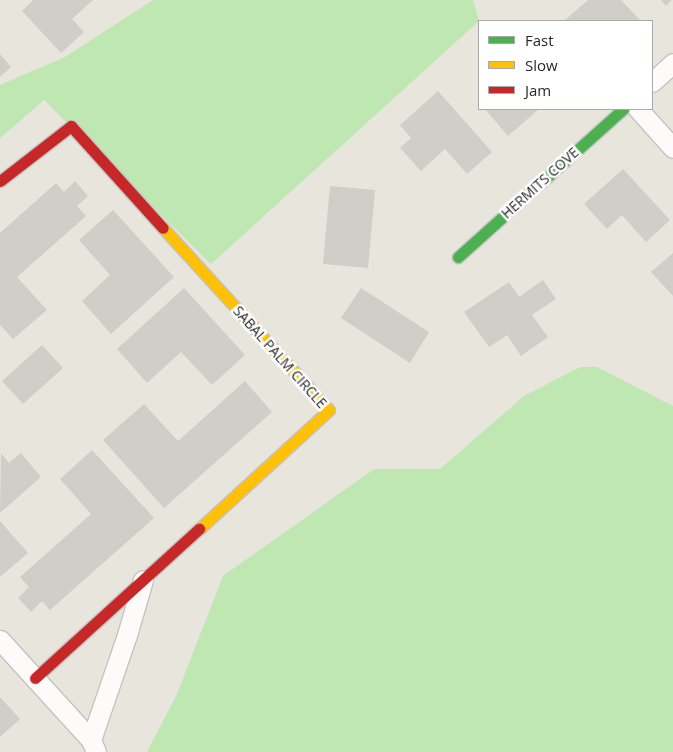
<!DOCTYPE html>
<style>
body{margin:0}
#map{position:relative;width:673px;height:752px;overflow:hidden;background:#e8e5dc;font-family:"Open Sans",sans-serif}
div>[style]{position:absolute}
.green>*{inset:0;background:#bee7b1}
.building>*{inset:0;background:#d0cec8}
.roads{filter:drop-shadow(1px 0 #c4c3c3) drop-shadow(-1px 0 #c4c3c3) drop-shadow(0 1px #c4c3c3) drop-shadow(0 -1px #c4c3c3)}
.street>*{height:19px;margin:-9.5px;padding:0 9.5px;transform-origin:9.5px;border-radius:9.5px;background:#fcfbfa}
.fast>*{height:11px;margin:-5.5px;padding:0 5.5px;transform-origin:5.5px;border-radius:5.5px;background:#4caf50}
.slow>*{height:11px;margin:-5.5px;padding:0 5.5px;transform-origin:5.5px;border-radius:5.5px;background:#ffc107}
.jam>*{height:11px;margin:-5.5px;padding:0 5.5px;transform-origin:5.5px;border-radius:5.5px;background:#c62828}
span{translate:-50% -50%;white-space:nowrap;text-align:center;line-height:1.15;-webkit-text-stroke:5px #fff;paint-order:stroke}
.street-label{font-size:14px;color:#282828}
.legend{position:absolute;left:478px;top:20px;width:175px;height:90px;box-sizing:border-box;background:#fff;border:1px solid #a9a9a9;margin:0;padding:6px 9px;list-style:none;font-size:15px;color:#282828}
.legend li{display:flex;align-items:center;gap:10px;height:25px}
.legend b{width:25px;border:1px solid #a9a9a9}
</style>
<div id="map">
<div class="green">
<i style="clip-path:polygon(153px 0,473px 0,479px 21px,211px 264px,44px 100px,0 138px,0 85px,65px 57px)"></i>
<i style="clip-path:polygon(580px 367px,597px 367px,673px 406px,673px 752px,147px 752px,177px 694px,223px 576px,374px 469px,440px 469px,524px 396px)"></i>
</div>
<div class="building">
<i style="clip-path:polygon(33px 0,93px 0,72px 19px,84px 32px,61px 53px,22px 11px)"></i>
<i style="clip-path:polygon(588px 0,621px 0,640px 20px,564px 21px)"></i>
<i style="clip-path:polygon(661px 0,672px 0,666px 6px)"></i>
<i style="clip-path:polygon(0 54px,11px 67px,0 77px)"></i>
<i style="clip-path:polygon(438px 91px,492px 152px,467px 174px,445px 149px,421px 171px,400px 148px,411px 138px,400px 125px)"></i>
<i style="clip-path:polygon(485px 109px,539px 109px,508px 136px)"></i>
<i style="clip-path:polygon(623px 169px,670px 220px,646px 242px,622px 215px,607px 229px,584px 204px)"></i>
<i style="clip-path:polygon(75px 181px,88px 196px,77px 206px,86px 216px,17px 277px,47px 310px,13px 339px,0 325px,0 233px,56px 183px,64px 192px)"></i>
<i style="clip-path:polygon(330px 186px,375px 190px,368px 268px,323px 264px)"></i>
<i style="clip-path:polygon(113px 210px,174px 277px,111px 334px,82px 301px,110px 275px,79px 240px)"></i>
<i style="clip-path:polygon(673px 253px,673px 296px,651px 272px)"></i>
<i style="clip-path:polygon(543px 280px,556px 299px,532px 315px,548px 337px,521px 356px,507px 335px,489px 347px,464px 312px,509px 282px,519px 297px)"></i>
<i style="clip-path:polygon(184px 288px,245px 355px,212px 385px,181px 352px,147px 383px,117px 349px)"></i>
<i style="clip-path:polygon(361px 288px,429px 332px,410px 363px,341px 318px)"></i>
<i style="clip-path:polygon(42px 345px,63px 368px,23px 404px,2px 381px)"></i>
<i style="clip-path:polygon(245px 381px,272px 412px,164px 508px,103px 440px,144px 404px,178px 441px)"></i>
<i style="clip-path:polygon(92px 450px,154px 518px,50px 610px,42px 601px,31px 612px,18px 598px,29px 587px,20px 577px,91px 514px,60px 479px)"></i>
<i style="clip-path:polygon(1px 453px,9px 463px,21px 453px,41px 477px,0 513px)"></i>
<i style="clip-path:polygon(0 521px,28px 553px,0 577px)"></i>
<i style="clip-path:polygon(0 697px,20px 719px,0 737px)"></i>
</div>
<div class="roads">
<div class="street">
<i style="left:652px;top:82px;width:28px;rotate:-42deg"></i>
<i style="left:638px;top:109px;width:52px;rotate:48.1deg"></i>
<i style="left:0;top:640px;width:135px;rotate:47.7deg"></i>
<i style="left:91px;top:740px;width:13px;rotate:67deg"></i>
<i style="left:91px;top:740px;width:111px;rotate:-71.1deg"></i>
<i style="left:127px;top:635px;width:57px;rotate:-73.8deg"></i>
</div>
<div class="fast">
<i style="left:458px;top:257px;width:222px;rotate:-41.9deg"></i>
</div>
<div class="slow">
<i style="left:163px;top:228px;width:246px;rotate:47.6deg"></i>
<i style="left:329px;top:410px;width:176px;rotate:137.5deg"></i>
</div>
<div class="jam">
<i style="left:0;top:181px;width:90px;rotate:-37.8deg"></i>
<i style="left:71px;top:126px;width:137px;rotate:48deg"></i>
<i style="left:35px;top:678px;width:222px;rotate:-42.3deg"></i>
</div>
</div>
<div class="street-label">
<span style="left:540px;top:183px;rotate:-42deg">HERMITS COVE</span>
<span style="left:280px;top:357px;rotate:48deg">SABAL PALM CIRCLE</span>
</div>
<ul class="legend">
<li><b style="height:6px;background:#4caf50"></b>Fast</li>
<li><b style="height:6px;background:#ffc107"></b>Slow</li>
<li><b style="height:6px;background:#c62828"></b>Jam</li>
</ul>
</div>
